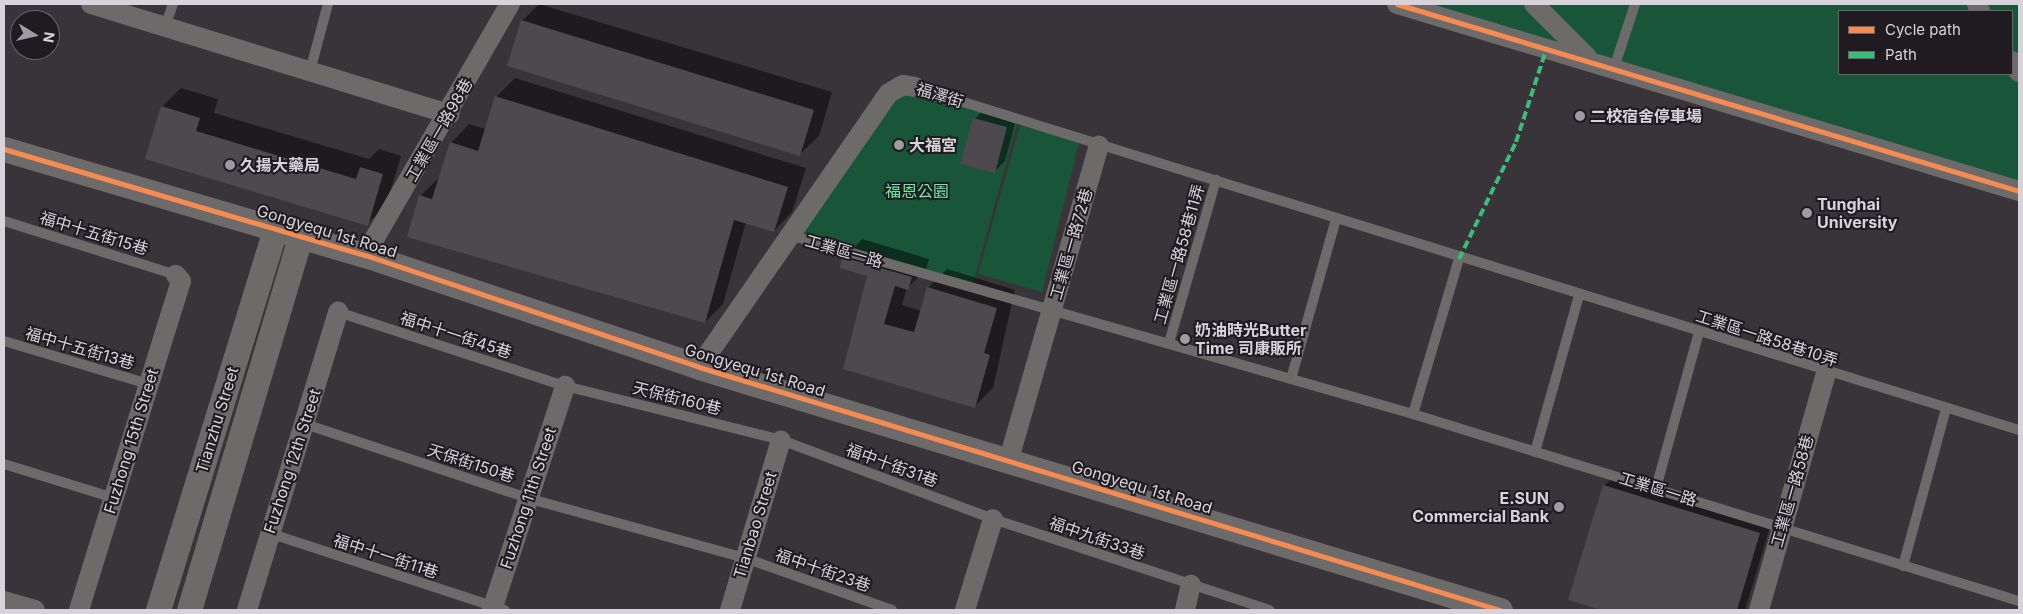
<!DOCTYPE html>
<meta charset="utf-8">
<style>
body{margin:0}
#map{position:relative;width:2023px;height:614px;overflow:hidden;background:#39343a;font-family:Inter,"Noto Sans TC",sans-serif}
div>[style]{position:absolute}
.green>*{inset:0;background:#195639}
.shadow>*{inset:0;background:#0007}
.building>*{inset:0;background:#4d494e}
.service>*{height:10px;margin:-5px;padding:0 5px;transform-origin:5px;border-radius:5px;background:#6d6a6a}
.minor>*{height:20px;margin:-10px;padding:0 10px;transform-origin:10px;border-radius:10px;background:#6d6a6a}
.tertiary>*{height:25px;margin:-12.5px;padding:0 12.5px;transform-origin:12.5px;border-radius:12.5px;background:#6d6a6a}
.quiet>*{height:4px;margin-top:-2px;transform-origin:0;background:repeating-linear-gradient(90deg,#3abd76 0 8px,transparent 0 12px)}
.cycleway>*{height:5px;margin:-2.5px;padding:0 2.5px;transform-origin:2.5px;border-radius:2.5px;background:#f68b52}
.dots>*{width:14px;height:14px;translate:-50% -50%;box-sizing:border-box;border:2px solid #1f1b20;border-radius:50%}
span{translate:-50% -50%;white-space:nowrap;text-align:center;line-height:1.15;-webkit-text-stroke:4px #1f1b20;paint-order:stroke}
.street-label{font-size:16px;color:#d8d2da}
.poi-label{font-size:16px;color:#d8d2da;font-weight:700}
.left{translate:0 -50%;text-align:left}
.right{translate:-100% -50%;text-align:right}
.park-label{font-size:16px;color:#6beda7}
.frame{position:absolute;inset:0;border:5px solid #d8d2da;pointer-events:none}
.legend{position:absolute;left:1838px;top:10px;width:175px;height:65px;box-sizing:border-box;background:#1f1b20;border:1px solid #69646a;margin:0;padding:6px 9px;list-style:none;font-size:15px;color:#d8d2da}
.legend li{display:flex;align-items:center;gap:10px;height:25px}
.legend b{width:25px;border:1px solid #69646a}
.north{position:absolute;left:10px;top:10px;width:50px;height:50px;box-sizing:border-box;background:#1f1b20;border:1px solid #69646a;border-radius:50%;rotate:99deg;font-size:14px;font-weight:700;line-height:20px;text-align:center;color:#d8d2da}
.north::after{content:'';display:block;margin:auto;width:18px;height:22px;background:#a09ba2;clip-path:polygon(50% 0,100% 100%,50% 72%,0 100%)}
</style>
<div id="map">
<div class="green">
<i style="clip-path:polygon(evenodd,1397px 4px,2019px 4px,2019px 190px,1397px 4px,1839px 11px,2012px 11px,2012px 74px,1839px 74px,1839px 11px)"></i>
<i style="clip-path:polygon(903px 85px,1019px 116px,972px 288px,793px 236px)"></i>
<i style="clip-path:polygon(1021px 122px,1080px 139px,1042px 292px,978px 274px)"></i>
</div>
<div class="shadow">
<i style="clip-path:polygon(539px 4px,832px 92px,819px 136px,800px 154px,522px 21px)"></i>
<i style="clip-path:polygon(515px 78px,806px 168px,792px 212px,774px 231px,746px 222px,723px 304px,705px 322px,420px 196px,440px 177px,451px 143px,469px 124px,486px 129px,496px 97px)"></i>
<i style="clip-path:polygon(181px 88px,218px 99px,214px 113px,369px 159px,379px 149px,401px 156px,386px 206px,367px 224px,147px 159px,162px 107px)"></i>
<i style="clip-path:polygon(985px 108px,1017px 116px,1005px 161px,994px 172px,975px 119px)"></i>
<i style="clip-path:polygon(862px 239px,929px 259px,926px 270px,907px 288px,902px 305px,921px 311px,928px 288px,947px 269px,1015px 290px,993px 388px,974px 407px,845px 368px,868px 275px,844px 258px)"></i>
<i style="clip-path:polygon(1617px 473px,1772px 520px,1745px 610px,1596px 610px,1604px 486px)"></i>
</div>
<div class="building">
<i style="clip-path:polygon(521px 20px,814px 110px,800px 156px,507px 66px)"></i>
<i style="clip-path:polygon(495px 96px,788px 187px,774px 232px,734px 220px,705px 323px,407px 237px,419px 195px,432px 199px,450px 142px,478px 151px)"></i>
<i style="clip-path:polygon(161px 106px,200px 118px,196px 131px,356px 179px,360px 167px,383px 174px,368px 226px,145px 159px)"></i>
<i style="clip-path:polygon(973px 118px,1007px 127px,995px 173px,960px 164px)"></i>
<i style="clip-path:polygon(842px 257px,912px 277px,908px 290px,895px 286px,884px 324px,914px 332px,927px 287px,997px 308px,984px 353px,990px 355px,975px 408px,843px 369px,867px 276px,840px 268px)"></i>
<i style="clip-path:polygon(1603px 485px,1760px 533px,1737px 610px,1601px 610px,1568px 600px)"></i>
</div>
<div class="service">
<i style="left:165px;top:27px;width:24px;rotate:-71deg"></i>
<i style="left:1614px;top:68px;width:67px;rotate:-71.8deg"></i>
<i style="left:310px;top:71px;width:69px;rotate:-75deg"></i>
<i style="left:915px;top:87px;width:1156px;rotate:17.26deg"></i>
<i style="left:4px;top:221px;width:180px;rotate:17.4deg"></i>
<i style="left:793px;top:236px;width:645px;rotate:16.02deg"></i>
<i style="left:1413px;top:414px;width:634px;rotate:17.15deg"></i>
<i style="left:338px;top:312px;width:239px;rotate:18.1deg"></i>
<i style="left:565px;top:386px;width:223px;rotate:14deg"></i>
<i style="left:781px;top:440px;width:226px;rotate:20.4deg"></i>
<i style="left:993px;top:519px;width:291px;rotate:18.2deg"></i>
<i style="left:4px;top:341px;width:150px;rotate:16.6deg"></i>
<i style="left:1169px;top:343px;width:170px;rotate:-73.9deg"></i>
<i style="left:1291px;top:379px;width:166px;rotate:-74.3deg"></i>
<i style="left:1413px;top:414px;width:162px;rotate:-73.5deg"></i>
<i style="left:305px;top:424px;width:234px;rotate:18.4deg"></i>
<i style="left:527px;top:498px;width:226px;rotate:15.4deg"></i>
<i style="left:745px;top:558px;width:156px;rotate:19.5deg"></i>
<i style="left:1535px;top:452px;width:163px;rotate:-74.3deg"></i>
<i style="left:4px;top:464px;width:115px;rotate:17.2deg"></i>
<i style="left:1656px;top:488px;width:162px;rotate:-74.6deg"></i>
<i style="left:269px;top:533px;width:248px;rotate:18.1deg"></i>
<i style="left:1903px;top:566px;width:163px;rotate:-74.7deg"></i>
</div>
<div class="minor">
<i style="left:91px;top:4px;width:375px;rotate:17.1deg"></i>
<i style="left:1397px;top:4px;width:650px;rotate:16.73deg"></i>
<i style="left:1534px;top:4px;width:75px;rotate:45deg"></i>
<i style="left:1977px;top:4px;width:8px;rotate:67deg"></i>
<i style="left:2012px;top:61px;width:13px;rotate:58deg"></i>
<i style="left:365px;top:255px;width:290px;rotate:-60deg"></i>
<i style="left:699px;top:367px;width:333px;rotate:-55.3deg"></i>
<i style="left:889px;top:93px;width:16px;rotate:-30deg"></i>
<i style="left:903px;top:85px;width:12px;rotate:9deg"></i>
<i style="left:1009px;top:459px;width:326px;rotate:-74deg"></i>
<i style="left:4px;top:601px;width:32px;rotate:16deg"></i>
<i style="left:79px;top:610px;width:317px;rotate:-72.8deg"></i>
<i style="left:173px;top:307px;width:27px;rotate:-73deg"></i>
<i style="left:181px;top:281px;width:8px;rotate:-130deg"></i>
<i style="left:247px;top:610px;width:312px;rotate:-73deg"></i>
<i style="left:492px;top:610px;width:236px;rotate:-71.9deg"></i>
<i style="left:730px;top:610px;width:177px;rotate:-73.3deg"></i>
<i style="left:965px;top:610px;width:95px;rotate:-72.9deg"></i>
<i style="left:1185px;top:610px;width:26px;rotate:-77deg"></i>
<i style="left:1759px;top:610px;width:246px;rotate:-74.2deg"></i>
</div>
<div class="tertiary">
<i style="left:4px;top:149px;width:376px;rotate:16.4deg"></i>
<i style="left:365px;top:255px;width:352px;rotate:18.5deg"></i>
<i style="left:699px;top:367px;width:837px;rotate:16.88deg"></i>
<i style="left:158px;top:610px;width:399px;rotate:-72.9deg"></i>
<i style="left:189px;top:610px;width:389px;rotate:-73.4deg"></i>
</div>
<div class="quiet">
<i style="left:1459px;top:259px;width:130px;rotate:-64deg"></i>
<i style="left:1516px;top:142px;width:100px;rotate:-71.9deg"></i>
</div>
<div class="cycleway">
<i style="left:1397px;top:4px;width:650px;rotate:16.73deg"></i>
<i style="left:4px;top:149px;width:376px;rotate:16.4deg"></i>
<i style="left:365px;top:255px;width:352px;rotate:18.5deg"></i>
<i style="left:699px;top:367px;width:837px;rotate:16.88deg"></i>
</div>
<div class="dots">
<i style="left:1580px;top:116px;background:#a09ba2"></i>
<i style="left:899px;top:145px;background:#a09ba2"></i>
<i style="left:230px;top:165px;background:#a09ba2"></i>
<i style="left:1807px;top:213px;background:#a09ba2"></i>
<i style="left:1185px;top:339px;background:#a09ba2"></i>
<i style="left:1559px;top:507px;background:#a09ba2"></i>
</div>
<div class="street-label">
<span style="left:940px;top:95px;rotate:17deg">福澤街</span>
<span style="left:439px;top:130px;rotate:-60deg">工業區一路98巷</span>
<span style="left:327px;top:231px;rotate:17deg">Gongyequ 1st Road</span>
<span style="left:94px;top:233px;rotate:17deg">福中十五街15巷</span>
<span style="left:1071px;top:244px;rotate:-74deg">工業區一路72巷</span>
<span style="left:844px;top:251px;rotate:16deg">工業區一路</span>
<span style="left:1179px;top:254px;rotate:-74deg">工業區一路58巷11弄</span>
<span style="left:456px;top:335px;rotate:18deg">福中十一街45巷</span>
<span style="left:1767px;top:338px;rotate:18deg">工業區一路58巷10弄</span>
<span style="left:80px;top:348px;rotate:16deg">福中十五街13巷</span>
<span style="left:755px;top:370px;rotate:17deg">Gongyequ 1st Road</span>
<span style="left:677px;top:398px;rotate:14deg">天保街160巷</span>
<span style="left:217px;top:420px;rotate:-73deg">Tianzhu Street</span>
<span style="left:131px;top:441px;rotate:-73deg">Fuzhong 15th Street</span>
<span style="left:292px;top:461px;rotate:-72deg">Fuzhong 12th Street</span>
<span style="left:471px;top:463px;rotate:18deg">天保街150巷</span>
<span style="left:892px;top:465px;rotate:20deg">福中十街31巷</span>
<span style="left:1142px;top:487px;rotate:17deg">Gongyequ 1st Road</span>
<span style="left:1658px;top:489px;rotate:17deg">工業區一路</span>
<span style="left:1792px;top:491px;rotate:-74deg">工業區一路58巷</span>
<span style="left:528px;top:498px;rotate:-72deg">Fuzhong 11th Street</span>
<span style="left:755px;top:525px;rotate:-73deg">Tianbao Street</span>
<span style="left:1097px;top:538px;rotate:19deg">福中九街33巷</span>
<span style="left:386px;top:556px;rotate:18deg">福中十一街11巷</span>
<span style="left:823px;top:570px;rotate:19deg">福中十街23巷</span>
</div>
<div class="poi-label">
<span class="left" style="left:1590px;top:116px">二校宿舍停車場</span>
<span class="left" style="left:909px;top:145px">大福宮</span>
<span class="left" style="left:240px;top:165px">久揚大藥局</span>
<span class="left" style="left:1817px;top:213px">Tunghai<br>University</span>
<span class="left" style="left:1195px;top:339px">奶油時光Butter<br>Time 司康販所</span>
<span class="right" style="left:1549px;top:507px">E.SUN<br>Commercial Bank</span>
</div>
<div class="park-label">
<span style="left:917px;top:191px">福恩公園</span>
</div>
<div class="frame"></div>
<ul class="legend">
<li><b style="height:6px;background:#f68b52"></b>Cycle path</li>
<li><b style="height:6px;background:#3abd76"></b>Path</li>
</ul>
<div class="north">N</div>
</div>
